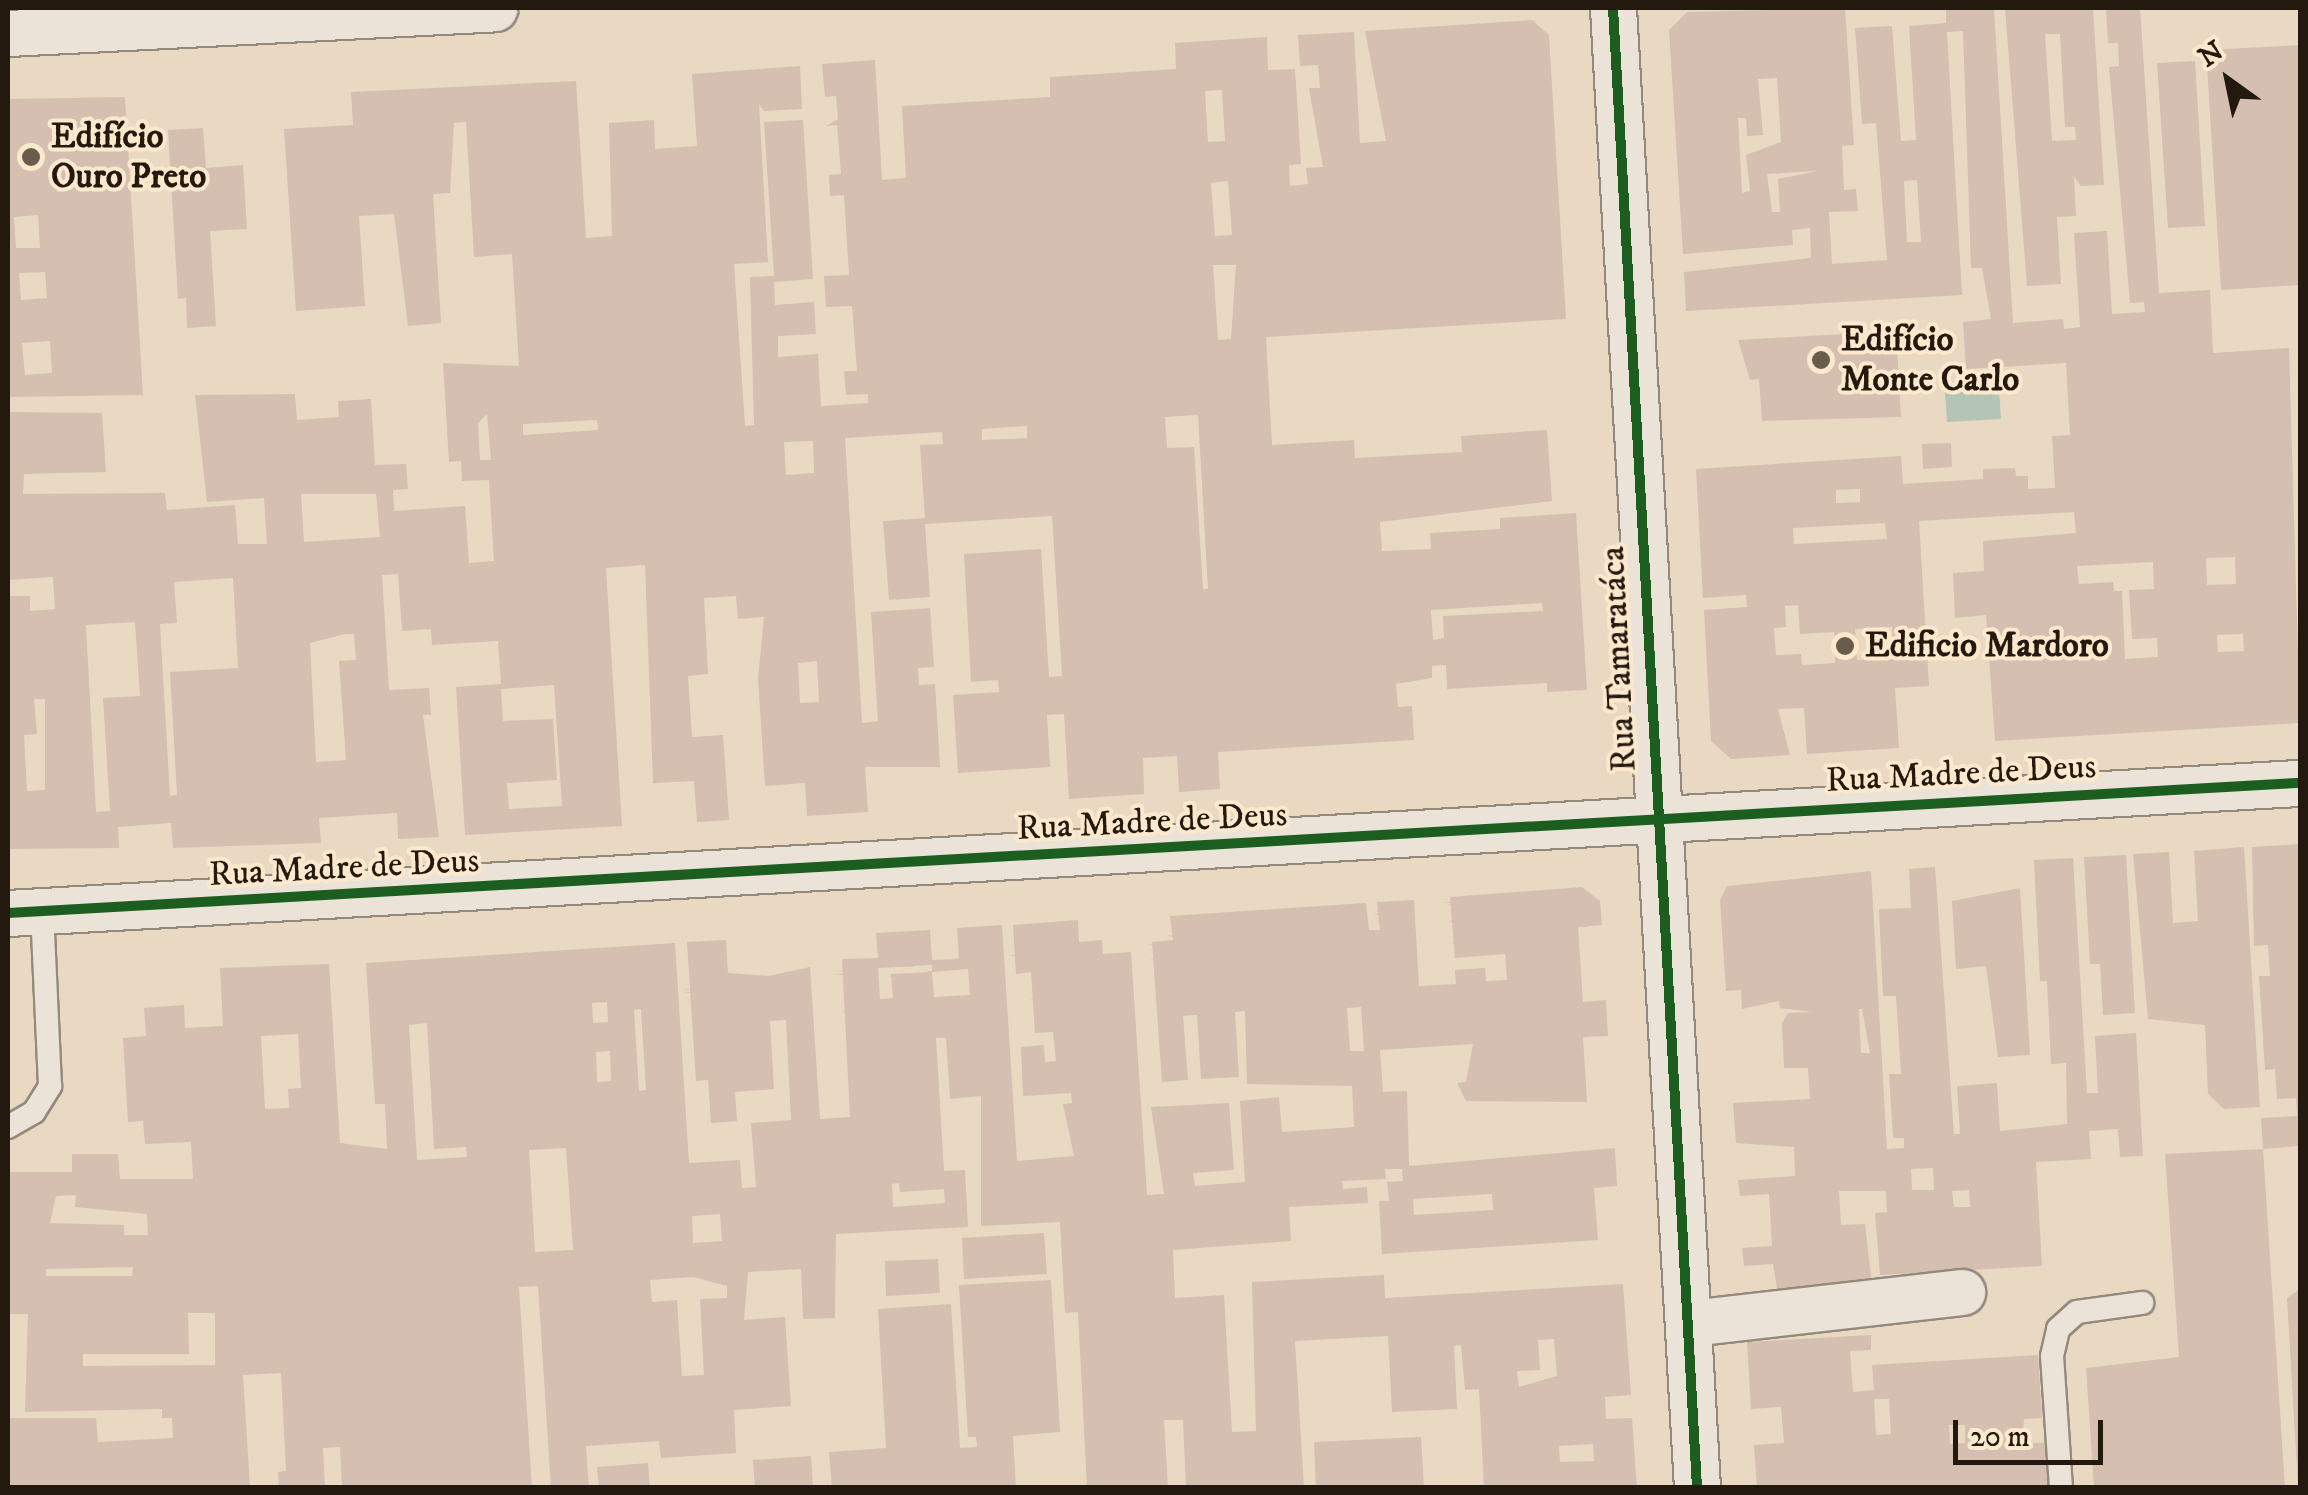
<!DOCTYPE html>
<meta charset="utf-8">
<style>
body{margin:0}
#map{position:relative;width:2308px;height:1495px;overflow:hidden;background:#e9d9c2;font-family:"IM FELL DW Pica",serif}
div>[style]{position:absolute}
.water>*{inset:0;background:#b4c4b5}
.building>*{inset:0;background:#d4bfb0}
.roads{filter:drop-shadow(2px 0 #948a7c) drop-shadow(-2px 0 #948a7c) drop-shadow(0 2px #948a7c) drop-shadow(0 -2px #948a7c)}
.lane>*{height:22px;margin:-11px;padding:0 11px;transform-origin:11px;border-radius:11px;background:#ece3d8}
.street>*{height:45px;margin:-22.5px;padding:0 22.5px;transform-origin:22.5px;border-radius:22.5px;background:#ece3d8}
.cycleway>*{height:10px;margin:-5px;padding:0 5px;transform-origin:5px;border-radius:5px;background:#1b5e20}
.dots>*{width:28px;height:28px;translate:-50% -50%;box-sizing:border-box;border:5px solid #fbe8cd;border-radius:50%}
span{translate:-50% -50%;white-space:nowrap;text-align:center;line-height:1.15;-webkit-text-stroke:8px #fbe8cd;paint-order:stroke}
.poi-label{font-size:35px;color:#24190e;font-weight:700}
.left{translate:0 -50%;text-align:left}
.street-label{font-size:35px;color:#24190e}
.frame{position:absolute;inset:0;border:10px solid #24190e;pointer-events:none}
.north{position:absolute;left:2178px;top:30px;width:100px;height:100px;-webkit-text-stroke:8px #fbe8cd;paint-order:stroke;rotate:327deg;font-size:28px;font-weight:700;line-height:40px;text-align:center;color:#24190e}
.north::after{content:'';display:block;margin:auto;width:35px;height:45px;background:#24190e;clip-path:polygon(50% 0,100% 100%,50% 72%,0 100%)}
.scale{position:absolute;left:1953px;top:1420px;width:150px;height:45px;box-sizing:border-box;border:5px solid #24190e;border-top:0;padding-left:12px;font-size:30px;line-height:35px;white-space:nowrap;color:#24190e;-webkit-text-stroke:8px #fbe8cd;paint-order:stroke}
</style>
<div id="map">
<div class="water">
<i style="clip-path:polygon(1999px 389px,2001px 419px,1947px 422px,1945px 392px)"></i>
</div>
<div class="building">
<i style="clip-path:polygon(evenodd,1845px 8px,1854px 145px,1842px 146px,1844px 190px,1856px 189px,1858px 211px,1829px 212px,1832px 264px,1887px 260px,1876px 123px,1862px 124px,1855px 28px,1892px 26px,1901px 141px,1916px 140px,1909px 26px,1946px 23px,1946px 8px,1994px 8px,2013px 323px,2063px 319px,2064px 329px,2080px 327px,2074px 233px,2107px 231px,2112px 314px,2145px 312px,2144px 302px,2130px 303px,2109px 67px,2119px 66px,2118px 43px,2108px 43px,2106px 8px,2140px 8px,2159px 293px,2210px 290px,2213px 353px,2289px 348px,2300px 723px,1995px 741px,1986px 615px,1955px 618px,1953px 573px,1984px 571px,1983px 541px,2076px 533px,2074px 512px,1919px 521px,1929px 686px,1895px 688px,1899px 748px,1807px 754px,1804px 708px,1778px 709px,1790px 755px,1731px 759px,1711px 741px,1704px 610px,1747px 607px,1746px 595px,1703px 598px,1696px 469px,1901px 456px,1903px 484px,1983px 479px,1983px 469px,2015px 468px,2016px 476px,2028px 476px,2028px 489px,2055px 488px,2052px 436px,2070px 435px,2066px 363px,1966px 369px,1963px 322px,1991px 319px,1982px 268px,1971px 268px,1963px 31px,1947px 32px,1962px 295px,1686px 311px,1684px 272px,1811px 258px,1810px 228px,1792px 230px,1793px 245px,1683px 254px,1669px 30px,1687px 12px,1845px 8px,1777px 78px,1781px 142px,1746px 155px,1750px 191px,1742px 193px,1738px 118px,1746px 118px,1747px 136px,1763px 135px,1758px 79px,1777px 78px,1845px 8px,1818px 171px,1778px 179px,1780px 212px,1772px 212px,1767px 174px,1818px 171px,1845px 8px,1917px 180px,1921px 242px,1907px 242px,1904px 181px,1917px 180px,1845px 8px,1860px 489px,1860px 502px,1836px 503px,1836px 490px,1860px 489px,1845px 8px,1885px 523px,1887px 539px,1794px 544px,1793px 528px,1885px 523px,1845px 8px,2235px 557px,2236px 584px,2207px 585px,2206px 558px,2235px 557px,1845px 8px,2153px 562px,2154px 589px,2129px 590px,2132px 639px,2157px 638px,2158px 657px,2125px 659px,2122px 591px,2114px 591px,2113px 582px,2079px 584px,2077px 566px,2153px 562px,1845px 8px,1798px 605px,1800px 634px,1834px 632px,1835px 663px,1802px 665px,1801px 654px,1776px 655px,1774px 628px,1786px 627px,1785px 606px,1798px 605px,1845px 8px,1892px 627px,1894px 658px,1857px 660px,1855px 629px,1892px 627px,1845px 8px,2243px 634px,2244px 651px,2218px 652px,2217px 635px,2243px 634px)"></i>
<i style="clip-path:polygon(evenodd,2005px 8px,2093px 8px,2104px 185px,2081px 186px,2074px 177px,2076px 216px,2057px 217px,2061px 284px,2027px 286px,2005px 8px,2045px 34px,2060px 34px,2065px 127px,2075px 127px,2076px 140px,2052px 141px,2045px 34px)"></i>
<i style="clip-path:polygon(evenodd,1532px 20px,1549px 35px,1566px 319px,1266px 337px,1272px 445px,1354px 440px,1355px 458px,1462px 452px,1461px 436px,1547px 430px,1552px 501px,1380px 522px,1382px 551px,1431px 549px,1430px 533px,1500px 529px,1500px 518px,1576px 513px,1587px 690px,1547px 692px,1547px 683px,1447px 689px,1446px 665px,1432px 666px,1432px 678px,1396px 684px,1398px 707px,1412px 706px,1414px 740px,1218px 752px,1220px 789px,1179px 792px,1177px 756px,1143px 758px,1144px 794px,1069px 799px,1064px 714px,1047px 715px,1050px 767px,958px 773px,953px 695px,999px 692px,998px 680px,971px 682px,964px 554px,1041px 549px,1049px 677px,1062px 676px,1052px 516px,925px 524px,930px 597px,889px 600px,883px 521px,925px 518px,920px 445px,943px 444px,942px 432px,845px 438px,862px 723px,878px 721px,871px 612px,930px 608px,934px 667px,918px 668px,919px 685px,935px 684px,940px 767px,865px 767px,868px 812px,807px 816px,805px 783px,765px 786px,758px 678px,764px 617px,738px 619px,736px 596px,704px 598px,708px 674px,688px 676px,692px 737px,723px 735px,729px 820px,697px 822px,694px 781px,653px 783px,645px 565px,606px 568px,622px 826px,465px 835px,456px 687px,501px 684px,498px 641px,432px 645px,431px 629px,402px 631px,398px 574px,382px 575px,389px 690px,429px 688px,431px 715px,423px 715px,439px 837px,398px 839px,397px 813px,319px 818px,321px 843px,173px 848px,171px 823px,118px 827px,119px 848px,8px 849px,8px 596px,30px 596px,30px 611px,55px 609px,53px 577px,8px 580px,8px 412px,102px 413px,106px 472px,24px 474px,23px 494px,165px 493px,167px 510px,235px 505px,238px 544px,267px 544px,264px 498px,207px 502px,195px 395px,295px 394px,297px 420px,339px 417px,338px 401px,371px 399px,375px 465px,406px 464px,408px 489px,393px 490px,394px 511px,465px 506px,469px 563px,494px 561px,489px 480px,462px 481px,461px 461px,449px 462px,443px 363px,519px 366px,512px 254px,474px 257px,466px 122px,454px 123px,450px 193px,433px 194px,441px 323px,408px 326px,394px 214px,359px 216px,365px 306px,296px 311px,284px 129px,353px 125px,351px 92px,576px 81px,586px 238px,612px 236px,609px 123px,654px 120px,655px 149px,697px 146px,692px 74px,800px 66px,802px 109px,764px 111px,759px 104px,768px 262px,734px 264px,745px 426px,754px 425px,750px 277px,774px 276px,764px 122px,803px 120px,813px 279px,774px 282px,775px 305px,814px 302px,816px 334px,778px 336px,778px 357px,818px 354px,821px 406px,868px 403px,868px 394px,846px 395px,844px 371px,857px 371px,852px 306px,826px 307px,824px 276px,849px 275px,844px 195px,830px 196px,829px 175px,841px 174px,837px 125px,826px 126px,838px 119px,836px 96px,825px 97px,822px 64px,875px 60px,882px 180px,906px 178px,902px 106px,1050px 97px,1050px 77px,1176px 69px,1175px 43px,1267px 37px,1268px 70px,1295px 69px,1301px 164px,1289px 165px,1290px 186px,1308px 184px,1306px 168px,1323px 167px,1309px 88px,1320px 88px,1318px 65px,1300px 66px,1298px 35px,1354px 32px,1360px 143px,1386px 141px,1365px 31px,1532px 20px,1222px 90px,1225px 141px,1208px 142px,1205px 91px,1222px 90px,1532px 20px,1228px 181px,1232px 235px,1215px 236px,1211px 183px,1228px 181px,1532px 20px,1213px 265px,1236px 265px,1231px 339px,1218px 340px,1213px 265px,1532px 20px,487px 414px,491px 460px,480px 460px,478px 423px,487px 414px,1532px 20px,1198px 415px,1208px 589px,1203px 589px,1194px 447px,1167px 448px,1165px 417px,1198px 415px,1532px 20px,597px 420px,598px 430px,523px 435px,523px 424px,597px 420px,1532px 20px,1027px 426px,1027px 438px,982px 440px,982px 429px,1027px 426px,1532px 20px,813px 441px,814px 473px,786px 475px,784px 442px,813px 441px,1532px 20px,301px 494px,376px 494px,380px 537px,304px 542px,301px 494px,1532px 20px,233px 578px,238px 668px,170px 672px,177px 795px,170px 796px,160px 624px,177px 623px,174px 582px,233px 578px,1532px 20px,1542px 603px,1543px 611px,1443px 616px,1444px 638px,1433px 640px,1431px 610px,1542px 603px,1532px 20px,135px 622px,140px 696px,103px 698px,110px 811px,96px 812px,86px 625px,135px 622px,1532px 20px,345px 634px,354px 634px,356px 660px,339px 661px,346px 760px,316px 762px,310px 643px,345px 634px,1532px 20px,817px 661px,819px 702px,800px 703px,798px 663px,817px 661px,1532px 20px,554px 685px,562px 806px,509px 809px,507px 783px,557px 780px,553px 719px,503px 721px,501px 689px,554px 685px,1532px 20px,34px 699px,45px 699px,45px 790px,27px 791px,24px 735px,37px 734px,34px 699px)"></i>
<i style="clip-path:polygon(2300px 45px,2300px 285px,2221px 290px,2206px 50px)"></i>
<i style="clip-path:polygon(2195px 61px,2205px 226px,2168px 228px,2157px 63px)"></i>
<i style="clip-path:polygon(evenodd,125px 97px,143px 395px,8px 397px,8px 99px,125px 97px,38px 215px,40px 248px,16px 248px,14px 217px,38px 215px,125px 97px,45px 272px,47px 298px,21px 300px,19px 273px,45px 272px,125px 97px,50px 341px,52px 373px,25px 375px,22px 343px,50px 341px)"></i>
<i style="clip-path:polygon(203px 128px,206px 168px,243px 165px,247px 229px,210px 231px,216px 326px,187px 328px,186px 298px,178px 299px,168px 130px)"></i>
<i style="clip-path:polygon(1896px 331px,1901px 417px,1762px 421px,1759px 379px,1750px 380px,1738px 340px)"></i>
<i style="clip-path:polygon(1951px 443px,1952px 467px,1923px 469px,1922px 444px)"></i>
<i style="clip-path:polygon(2300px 844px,2299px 1146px,2263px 1149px,2261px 1118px,2297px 1116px,2296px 1098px,2277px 1099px,2275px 1069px,2265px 1070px,2259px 976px,2270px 976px,2268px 945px,2254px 946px,2252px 847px)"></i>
<i style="clip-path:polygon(2244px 847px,2260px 1107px,2224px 1109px,2208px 1094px,2205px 1025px,2148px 1019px,2133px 854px,2169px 852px,2173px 923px,2198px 921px,2194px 851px)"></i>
<i style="clip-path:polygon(2126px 855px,2135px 1013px,2103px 1015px,2100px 964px,2090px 964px,2084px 857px)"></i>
<i style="clip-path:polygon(evenodd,2073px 858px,2087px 1093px,2098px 1093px,2095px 1036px,2136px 1033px,2143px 1156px,2120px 1157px,2118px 1129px,2089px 1131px,2091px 1159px,2036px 1162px,2042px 1266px,1880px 1275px,1875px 1213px,1887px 1212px,1886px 1191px,1839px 1191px,1841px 1225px,1865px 1224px,1873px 1293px,1779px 1300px,1773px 1264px,1744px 1266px,1742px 1248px,1772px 1246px,1769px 1194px,1740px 1196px,1738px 1180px,1795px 1176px,1794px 1147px,1736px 1143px,1733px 1103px,1810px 1099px,1808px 1068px,1784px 1068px,1782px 1023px,1788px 1013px,1812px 1012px,1780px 1008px,1779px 1001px,1742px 1009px,1741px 990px,1726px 991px,1720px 900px,1727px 886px,1871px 871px,1887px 1149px,1904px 1148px,1904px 1138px,1893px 1138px,1889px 1074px,1901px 1074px,1896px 996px,1883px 996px,1879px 909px,1911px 908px,1909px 869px,1935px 867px,1954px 1134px,1960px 1134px,1957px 1086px,1997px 1083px,2000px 1131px,2067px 1124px,2066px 1063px,2051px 1064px,2047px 981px,2040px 981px,2034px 860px,2073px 858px,1859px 1009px,1862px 1009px,1870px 1053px,1861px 1053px,1859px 1009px,2073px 858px,1933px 1168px,1934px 1190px,1912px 1190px,1911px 1169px,1933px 1168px,2073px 858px,1969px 1190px,1970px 1207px,1954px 1207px,1952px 1191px,1969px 1190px)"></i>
<i style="clip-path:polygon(evenodd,1582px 887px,1600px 901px,1602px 925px,1578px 927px,1583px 1002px,1606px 1000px,1608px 1036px,1583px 1037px,1587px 1102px,1466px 1101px,1457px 1083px,1466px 1082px,1473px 1044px,1380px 1050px,1383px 1092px,1407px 1091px,1409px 1166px,1615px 1148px,1617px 1186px,1594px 1188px,1598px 1240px,1382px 1254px,1379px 1201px,1389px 1201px,1387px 1182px,1403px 1181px,1402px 1169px,1385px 1169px,1386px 1179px,1342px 1181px,1343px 1189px,1367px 1187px,1368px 1203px,1289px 1207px,1291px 1241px,1173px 1250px,1175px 1298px,1224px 1295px,1232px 1432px,1256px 1431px,1252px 1282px,1384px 1275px,1385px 1298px,1623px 1284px,1631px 1395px,1605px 1397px,1606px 1419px,1632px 1418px,1637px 1488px,1484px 1488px,1479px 1389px,1465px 1390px,1461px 1345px,1454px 1346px,1457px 1409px,1392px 1412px,1388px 1336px,1295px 1341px,1304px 1488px,1186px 1488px,1183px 1420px,1164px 1420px,1168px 1488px,1087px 1488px,1078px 1312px,1065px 1313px,1060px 1222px,981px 1226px,981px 1096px,950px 1099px,946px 1038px,936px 1038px,944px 1171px,965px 1170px,968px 1227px,836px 1234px,835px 1318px,803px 1319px,801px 1269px,748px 1272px,744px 1320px,785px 1317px,791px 1406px,734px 1410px,736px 1453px,661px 1458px,659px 1441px,586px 1446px,589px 1488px,551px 1488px,538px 1286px,519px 1287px,532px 1488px,342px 1488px,340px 1447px,323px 1448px,325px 1488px,279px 1488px,278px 1472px,286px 1471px,281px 1373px,243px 1375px,250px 1488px,8px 1488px,8px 1418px,96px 1418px,98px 1442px,173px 1438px,172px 1418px,162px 1418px,162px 1409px,25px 1412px,28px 1314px,8px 1314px,8px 1172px,72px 1172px,72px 1154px,118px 1154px,120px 1179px,193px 1179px,191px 1142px,145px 1144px,143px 1121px,128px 1122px,123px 1038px,146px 1036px,144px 1008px,184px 1005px,185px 1028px,223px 1026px,220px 968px,329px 964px,340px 1143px,387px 1149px,385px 1104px,375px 1104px,366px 963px,675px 943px,689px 1163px,740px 1160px,742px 1188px,756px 1187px,751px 1123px,791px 1120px,786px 1020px,770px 1021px,774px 1089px,735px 1092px,737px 1121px,711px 1123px,708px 1080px,696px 1081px,687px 942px,726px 940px,728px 973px,768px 976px,810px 967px,820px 1119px,850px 1117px,842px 959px,878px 958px,876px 933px,930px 930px,932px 960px,959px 959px,957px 928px,1002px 925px,1017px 1161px,1074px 1156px,1063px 1104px,1072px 1103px,1071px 1093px,1023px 1096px,1021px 1047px,1044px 1045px,1045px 1062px,1056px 1061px,1053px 1032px,1035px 1033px,1031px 972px,1016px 974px,1013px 925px,1078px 920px,1079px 942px,1102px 940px,1103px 954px,1131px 952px,1147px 1195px,1164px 1194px,1151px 1107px,1229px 1103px,1234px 1170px,1193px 1173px,1195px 1186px,1245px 1182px,1240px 1101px,1279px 1097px,1282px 1132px,1354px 1127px,1352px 1086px,1247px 1084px,1245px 1011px,1235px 1012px,1239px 1077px,1201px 1079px,1197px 1015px,1183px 1016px,1188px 1080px,1162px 1082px,1152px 942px,1173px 940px,1170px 916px,1366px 903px,1369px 930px,1380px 930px,1377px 902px,1414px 900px,1419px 986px,1456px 984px,1455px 970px,1485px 968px,1486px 981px,1507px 980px,1505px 954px,1455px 958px,1450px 897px,1582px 887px,932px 965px,932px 972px,891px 974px,893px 998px,880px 999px,878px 968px,932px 965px,1582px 887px,968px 969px,970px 995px,934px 997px,932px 972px,968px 969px,1582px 887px,607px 1002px,608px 1022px,593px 1023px,592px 1003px,607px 1002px,1582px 887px,1361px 1007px,1364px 1051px,1350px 1051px,1347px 1008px,1361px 1007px,1582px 887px,641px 1009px,646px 1090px,639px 1091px,634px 1010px,641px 1009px,1582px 887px,427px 1023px,434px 1149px,466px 1147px,467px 1157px,417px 1160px,409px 1025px,427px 1023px,1582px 887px,298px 1034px,301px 1088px,288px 1089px,289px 1108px,265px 1109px,261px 1036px,298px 1034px,1582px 887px,610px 1051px,611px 1081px,597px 1082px,596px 1052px,610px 1051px,1582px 887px,566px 1148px,573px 1250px,535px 1252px,529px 1150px,566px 1148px,1582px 887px,899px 1183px,900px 1192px,944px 1189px,945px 1203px,893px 1207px,892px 1184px,899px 1183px,1582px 887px,1492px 1194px,1493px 1210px,1414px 1215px,1413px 1199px,1492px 1194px,1582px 887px,76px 1195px,75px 1207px,147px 1214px,148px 1235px,124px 1235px,124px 1225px,50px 1223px,56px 1196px,76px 1195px,1582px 887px,720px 1214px,722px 1241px,693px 1243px,692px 1216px,720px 1214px,1582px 887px,133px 1267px,132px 1276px,46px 1276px,46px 1269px,133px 1267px,1582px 887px,693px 1277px,727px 1286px,727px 1298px,700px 1299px,704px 1375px,682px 1376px,677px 1300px,652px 1302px,650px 1280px,693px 1277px,1582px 887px,188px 1313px,215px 1313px,215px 1365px,83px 1366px,83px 1354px,189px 1354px,188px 1313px,1582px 887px,1554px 1339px,1557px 1376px,1519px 1387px,1517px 1371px,1540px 1370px,1538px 1340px,1554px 1339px,1582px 887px,1593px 1444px,1594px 1461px,1560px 1462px,1559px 1446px,1593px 1444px)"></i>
<i style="clip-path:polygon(2020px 888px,2030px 1055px,1998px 1057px,1986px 966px,1956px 969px,1952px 901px)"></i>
<i style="clip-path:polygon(2263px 1149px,2285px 1488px,2094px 1488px,2086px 1368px,2179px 1357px,2165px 1154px)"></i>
<i style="clip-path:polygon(1044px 1233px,1047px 1274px,964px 1279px,962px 1238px)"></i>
<i style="clip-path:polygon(938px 1259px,940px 1293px,886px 1296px,885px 1261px)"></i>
<i style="clip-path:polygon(1051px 1280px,1060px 1432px,1013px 1436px,1016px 1488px,832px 1488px,829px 1452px,886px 1448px,878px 1309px,951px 1304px,960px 1448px,977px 1447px,976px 1437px,968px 1437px,959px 1285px)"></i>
<i style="clip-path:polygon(2300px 1289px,2300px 1487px,2298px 1487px,2287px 1298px)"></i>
<i style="clip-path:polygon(evenodd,1871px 1335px,1871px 1350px,1850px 1351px,1853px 1392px,1874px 1390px,1872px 1365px,2038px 1355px,2042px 1418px,2024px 1419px,2022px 1444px,2052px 1442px,2055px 1488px,1757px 1488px,1754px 1445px,1784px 1443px,1781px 1407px,1751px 1409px,1747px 1342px,1871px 1335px,1874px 1399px,1889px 1399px,1891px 1434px,1876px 1435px,1874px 1399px,1871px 1335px,1949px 1425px,1965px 1425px,1965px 1443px,1950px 1444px,1949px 1425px)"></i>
<i style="clip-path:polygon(1421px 1437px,1424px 1488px,1316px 1488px,1314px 1442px)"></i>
<i style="clip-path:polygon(811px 1456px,813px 1488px,755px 1488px,753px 1460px)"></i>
<i style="clip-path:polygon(648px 1463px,650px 1488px,599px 1488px,597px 1467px)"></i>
</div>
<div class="roads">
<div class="lane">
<i style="left:8px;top:1127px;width:30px;rotate:-30deg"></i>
<i style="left:34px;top:1112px;width:31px;rotate:-58deg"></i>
<i style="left:50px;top:1086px;width:175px;rotate:-92.6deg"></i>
<i style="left:2061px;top:1488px;width:132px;rotate:-93.9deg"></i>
<i style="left:2052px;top:1356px;width:28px;rotate:-77deg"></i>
<i style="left:2058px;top:1329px;width:25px;rotate:-42deg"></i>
<i style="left:2077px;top:1312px;width:66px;rotate:-7.9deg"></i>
</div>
<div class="street">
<i style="left:1613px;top:8px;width:1482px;rotate:86.75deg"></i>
<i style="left:8px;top:33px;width:487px;rotate:-2.9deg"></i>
<i style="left:8px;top:913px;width:2296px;rotate:-3.25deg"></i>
<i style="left:1690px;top:1323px;width:274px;rotate:-6.5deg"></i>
</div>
</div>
<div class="cycleway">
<i style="left:1613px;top:8px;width:1482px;rotate:86.75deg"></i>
<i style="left:8px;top:913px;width:2296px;rotate:-3.25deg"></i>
</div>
<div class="dots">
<i style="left:31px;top:157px;background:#695c4d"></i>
<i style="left:1821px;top:360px;background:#695c4d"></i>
<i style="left:1845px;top:646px;background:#695c4d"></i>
</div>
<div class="poi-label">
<span class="left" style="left:51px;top:157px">Edifício<br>Ouro Preto</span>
<span class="left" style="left:1841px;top:360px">Edifício<br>Monte Carlo</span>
<span class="left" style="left:1865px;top:646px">Edificio Mardoro</span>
</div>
<div class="street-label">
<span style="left:1619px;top:659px;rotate:-93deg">Rua Tamaratáca</span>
<span style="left:1961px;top:774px;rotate:-3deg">Rua Madre de Deus</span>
<span style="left:1152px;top:822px;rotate:-3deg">Rua Madre de Deus</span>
<span style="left:344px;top:868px;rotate:-3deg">Rua Madre de Deus</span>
</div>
<div class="frame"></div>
<div class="north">N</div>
<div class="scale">20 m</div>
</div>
